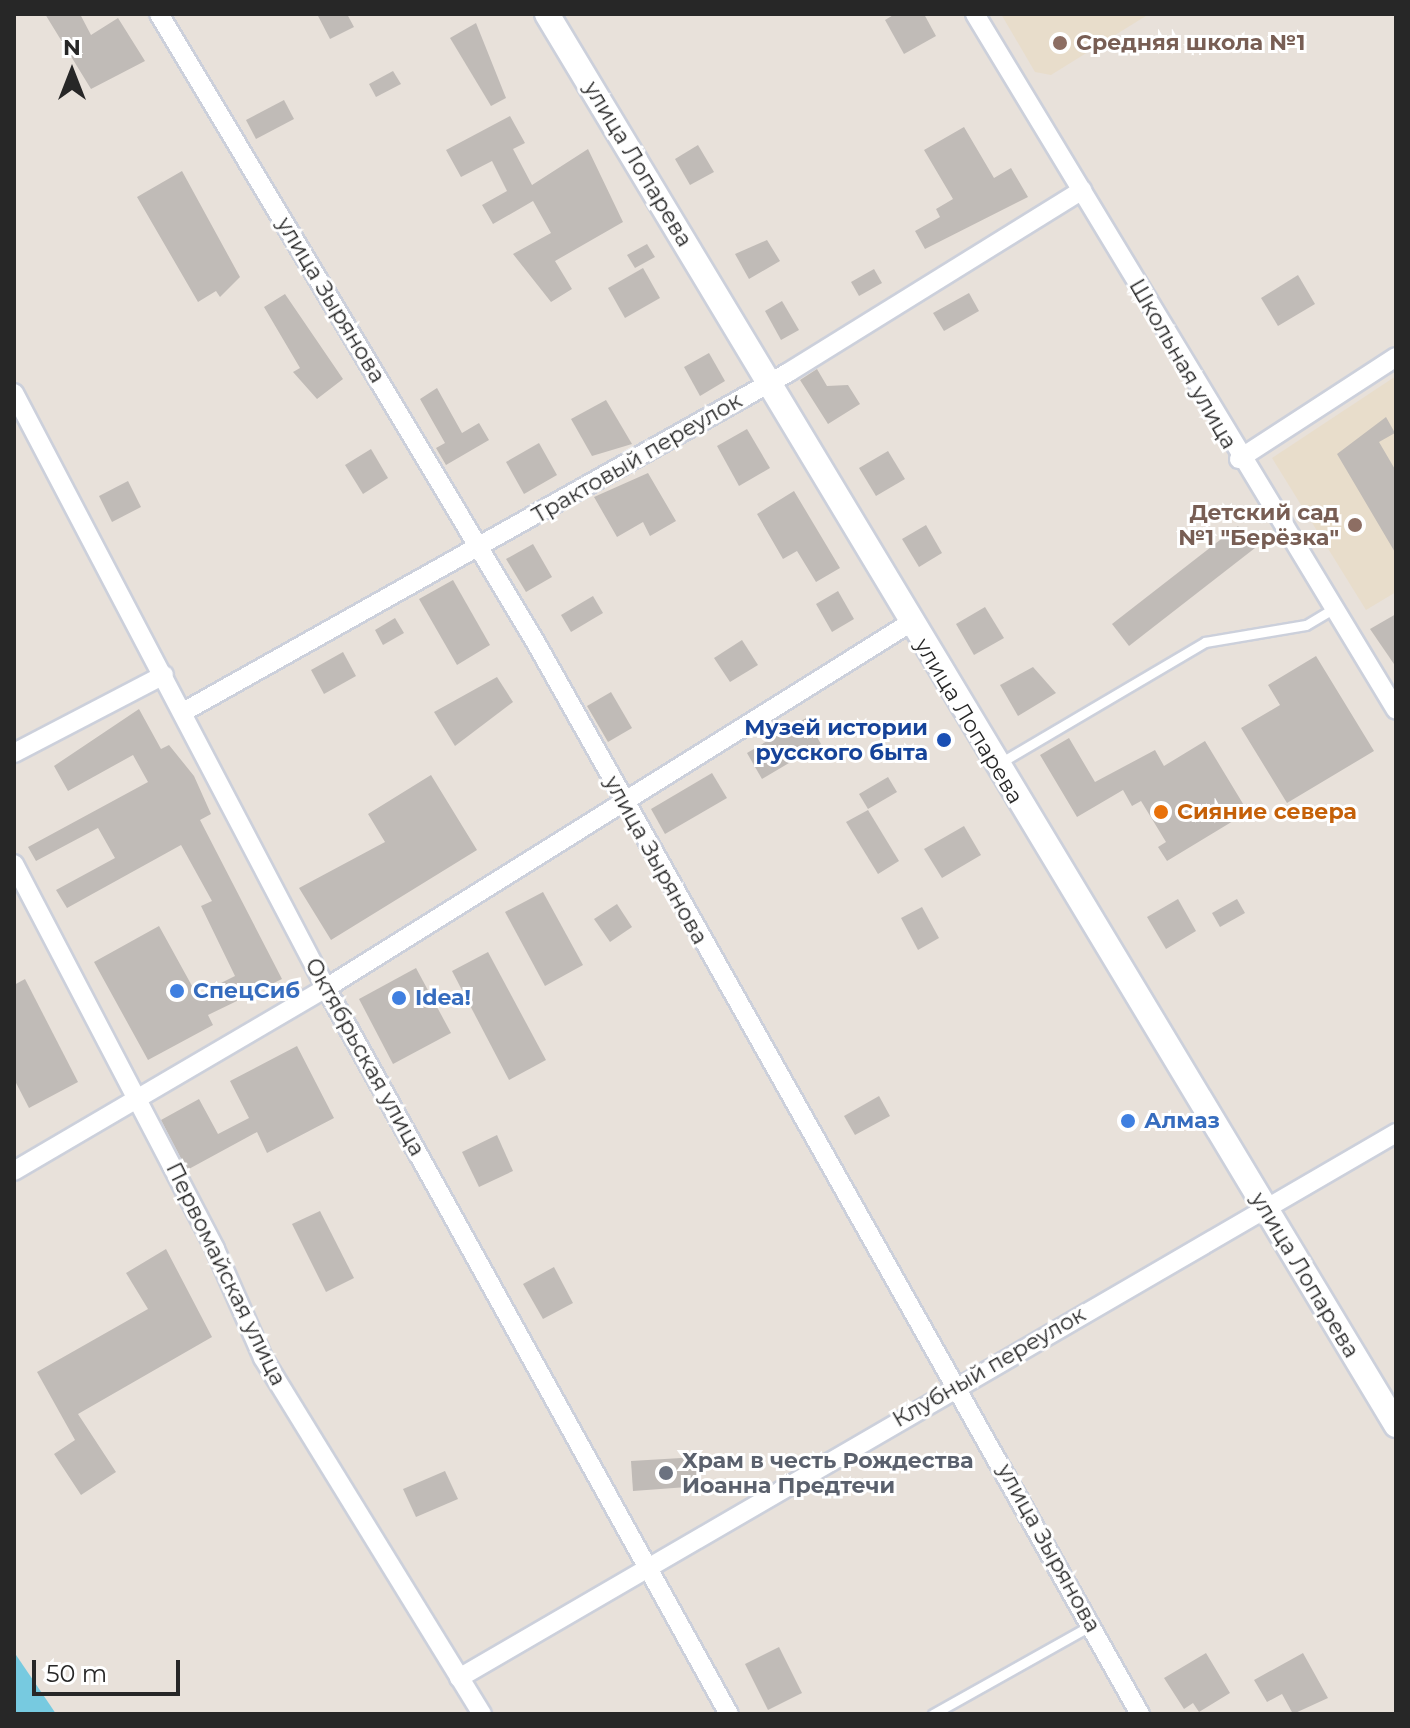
<!DOCTYPE html>
<meta charset="utf-8">
<style>
body{margin:0}
#map{position:relative;width:1410px;height:1728px;overflow:hidden;background:#e8e1da;font-family:Montserrat,sans-serif}
div>[style]{position:absolute}
.education>*{inset:0;background:#e8ddcb}
.water>*{inset:0;background:#77cae0}
.building>*{inset:0;background:#c0bbb7}
.roads{filter:drop-shadow(2px 0 #ccd0db) drop-shadow(-2px 0 #ccd0db) drop-shadow(0 2px #ccd0db) drop-shadow(0 -2px #ccd0db)}
.service>*{height:9px;margin:-4.5px;padding:0 4.5px;transform-origin:4.5px;border-radius:4.5px;background:#fff}
.minor>*{height:18px;margin:-9px;padding:0 9px;transform-origin:9px;border-radius:9px;background:#fff}
.secondary>*{height:24px;margin:-12px;padding:0 12px;transform-origin:12px;border-radius:12px;background:#fff}
.dots>*{width:22px;height:22px;translate:-50% -50%;box-sizing:border-box;border:4px solid #fff;border-radius:50%}
span{translate:-50% -50%;white-space:nowrap;text-align:center;line-height:1.15;-webkit-text-stroke:6px #fff;paint-order:stroke}
.education-label{font-size:22px;color:#785e54;font-weight:700}
.left{translate:0 -50%;text-align:left}
.right{translate:-100% -50%;text-align:right}
.street-label{font-size:22px;color:#272727}
.transit-label{font-size:22px;color:#164399;font-weight:700}
.food-label{font-size:22px;color:#c56008;font-weight:700}
.shop-label{font-size:22px;color:#366cbe;font-weight:700}
.worship-label{font-size:22px;color:#5b616d;font-weight:700}
.frame{position:absolute;inset:0;border:16px solid #272727;pointer-events:none}
.north{position:absolute;left:32px;top:32px;width:80px;height:80px;-webkit-text-stroke:6px #fff;paint-order:stroke;rotate:0deg;font-size:22px;font-weight:700;line-height:32px;text-align:center;color:#272727}
.north::after{content:'';display:block;margin:auto;width:28px;height:36px;background:#272727;clip-path:polygon(50% 0,100% 100%,50% 72%,0 100%)}
.scale{position:absolute;left:32px;top:1660px;width:148px;height:36px;box-sizing:border-box;border:4px solid #272727;border-top:0;padding-left:10px;font-size:24px;line-height:28px;white-space:nowrap;color:#272727;-webkit-text-stroke:6px #fff;paint-order:stroke}
</style>
<div id="map">
<div class="education">
<i style="clip-path:polygon(1001px 14px,1149px 14px,1051px 75px,1035px 72px)"></i>
<i style="clip-path:polygon(1396px 376px,1396px 592px,1366px 610px,1272px 458px)"></i>
</div>
<div class="water">
<i style="clip-path:polygon(14px 1652px,50px 1705px,56px 1714px,14px 1714px)"></i>
</div>
<div class="building">
<i style="clip-path:polygon(45px 14px,80px 14px,91px 35px,118px 18px,145px 61px,91px 89px)"></i>
<i style="clip-path:polygon(317px 14px,347px 14px,354px 27px,330px 39px)"></i>
<i style="clip-path:polygon(895px 14px,924px 14px,936px 36px,904px 54px,885px 20px)"></i>
<i style="clip-path:polygon(476px 23px,506px 98px,491px 106px,450px 38px)"></i>
<i style="clip-path:polygon(393px 71px,401px 84px,376px 97px,369px 84px)"></i>
<i style="clip-path:polygon(284px 100px,294px 119px,256px 139px,246px 120px)"></i>
<i style="clip-path:polygon(510px 116px,525px 143px,513px 149px,532px 185px,588px 149px,623px 222px,555px 261px,572px 289px,551px 302px,513px 254px,551px 233px,533px 201px,493px 224px,482px 205px,507px 191px,492px 161px,461px 177px,446px 150px)"></i>
<i style="clip-path:polygon(964px 127px,994px 178px,1011px 168px,1028px 197px,925px 249px,915px 231px,940px 217px,936px 209px,953px 199px,924px 150px)"></i>
<i style="clip-path:polygon(698px 145px,714px 172px,690px 185px,675px 159px)"></i>
<i style="clip-path:polygon(182px 171px,240px 277px,220px 297px,216px 291px,198px 302px,137px 197px)"></i>
<i style="clip-path:polygon(767px 240px,780px 261px,749px 279px,735px 254px)"></i>
<i style="clip-path:polygon(647px 244px,655px 257px,635px 268px,627px 255px)"></i>
<i style="clip-path:polygon(643px 268px,660px 298px,625px 318px,608px 288px)"></i>
<i style="clip-path:polygon(874px 269px,882px 283px,859px 296px,851px 282px)"></i>
<i style="clip-path:polygon(1298px 275px,1315px 304px,1278px 326px,1261px 298px)"></i>
<i style="clip-path:polygon(969px 293px,979px 311px,944px 331px,933px 313px)"></i>
<i style="clip-path:polygon(285px 294px,343px 379px,317px 399px,293px 372px,300px 368px,264px 307px)"></i>
<i style="clip-path:polygon(782px 301px,799px 330px,781px 340px,765px 311px)"></i>
<i style="clip-path:polygon(709px 353px,725px 381px,700px 396px,684px 367px)"></i>
<i style="clip-path:polygon(817px 369px,827px 386px,848px 385px,860px 404px,828px 424px,800px 380px)"></i>
<i style="clip-path:polygon(437px 388px,462px 433px,479px 423px,489px 440px,446px 465px,436px 448px,445px 443px,420px 399px)"></i>
<i style="clip-path:polygon(606px 400px,632px 444px,592px 456px,571px 419px)"></i>
<i style="clip-path:polygon(1386px 417px,1395px 433px,1379px 442px,1396px 471px,1396px 554px,1337px 454px)"></i>
<i style="clip-path:polygon(747px 429px,770px 468px,739px 486px,717px 446px)"></i>
<i style="clip-path:polygon(539px 443px,557px 475px,524px 494px,506px 462px)"></i>
<i style="clip-path:polygon(371px 449px,388px 478px,363px 494px,345px 465px)"></i>
<i style="clip-path:polygon(888px 451px,905px 479px,876px 496px,859px 468px)"></i>
<i style="clip-path:polygon(648px 473px,676px 521px,650px 536px,643px 522px,617px 537px,594px 497px)"></i>
<i style="clip-path:polygon(128px 481px,141px 507px,112px 522px,99px 496px)"></i>
<i style="clip-path:polygon(794px 491px,840px 568px,816px 582px,797px 551px,783px 559px,757px 514px)"></i>
<i style="clip-path:polygon(926px 525px,942px 553px,919px 567px,902px 539px)"></i>
<i style="clip-path:polygon(1238px 526px,1255px 548px,1129px 646px,1112px 624px)"></i>
<i style="clip-path:polygon(533px 544px,552px 577px,526px 592px,506px 559px)"></i>
<i style="clip-path:polygon(453px 580px,490px 645px,457px 665px,419px 599px)"></i>
<i style="clip-path:polygon(838px 591px,854px 619px,832px 632px,816px 604px)"></i>
<i style="clip-path:polygon(593px 596px,603px 613px,571px 632px,561px 615px)"></i>
<i style="clip-path:polygon(985px 607px,1004px 638px,974px 655px,956px 624px)"></i>
<i style="clip-path:polygon(1396px 614px,1396px 667px,1370px 629px)"></i>
<i style="clip-path:polygon(395px 618px,404px 633px,383px 645px,375px 630px)"></i>
<i style="clip-path:polygon(742px 640px,758px 665px,730px 682px,714px 658px)"></i>
<i style="clip-path:polygon(343px 652px,356px 676px,324px 694px,311px 670px)"></i>
<i style="clip-path:polygon(1316px 656px,1374px 751px,1287px 803px,1241px 728px,1280px 705px,1268px 685px)"></i>
<i style="clip-path:polygon(1033px 667px,1056px 693px,1018px 716px,1000px 685px)"></i>
<i style="clip-path:polygon(497px 677px,513px 702px,455px 746px,434px 712px)"></i>
<i style="clip-path:polygon(611px 692px,632px 728px,608px 742px,587px 706px)"></i>
<i style="clip-path:polygon(139px 709px,161px 749px,169px 745px,194px 776px,211px 814px,200px 820px,282px 979px,208px 1015px,213px 1025px,148px 1060px,94px 962px,159px 926px,197px 995px,235px 976px,201px 906px,212px 901px,181px 845px,67px 908px,56px 890px,115px 858px,98px 828px,36px 861px,28px 847px,148px 782px,133px 755px,68px 791px,54px 766px)"></i>
<i style="clip-path:polygon(806px 718px,821px 744px,762px 779px,747px 753px)"></i>
<i style="clip-path:polygon(1069px 738px,1095px 782px,1155px 750px,1164px 766px,1205px 741px,1248px 812px,1167px 861px,1158px 847px,1166px 842px,1141px 801px,1132px 806px,1123px 790px,1077px 817px,1040px 755px)"></i>
<i style="clip-path:polygon(712px 773px,727px 798px,665px 834px,651px 809px)"></i>
<i style="clip-path:polygon(431px 775px,477px 850px,331px 940px,299px 888px,385px 842px,368px 814px)"></i>
<i style="clip-path:polygon(888px 777px,897px 792px,868px 809px,859px 794px)"></i>
<i style="clip-path:polygon(868px 810px,899px 861px,878px 874px,846px 822px)"></i>
<i style="clip-path:polygon(964px 826px,981px 855px,942px 878px,924px 849px)"></i>
<i style="clip-path:polygon(543px 892px,583px 965px,545px 986px,505px 912px)"></i>
<i style="clip-path:polygon(1178px 899px,1196px 931px,1166px 949px,1147px 917px)"></i>
<i style="clip-path:polygon(1237px 899px,1245px 913px,1220px 927px,1212px 913px)"></i>
<i style="clip-path:polygon(617px 904px,632px 927px,610px 942px,594px 919px)"></i>
<i style="clip-path:polygon(922px 907px,939px 938px,918px 950px,901px 918px)"></i>
<i style="clip-path:polygon(488px 952px,546px 1060px,509px 1080px,452px 971px)"></i>
<i style="clip-path:polygon(416px 968px,451px 1033px,393px 1064px,359px 999px)"></i>
<i style="clip-path:polygon(25px 979px,78px 1082px,29px 1108px,14px 1079px,14px 985px)"></i>
<i style="clip-path:polygon(297px 1046px,334px 1118px,267px 1153px,257px 1132px,187px 1170px,161px 1120px,199px 1099px,218px 1134px,249px 1118px,230px 1081px)"></i>
<i style="clip-path:polygon(879px 1096px,890px 1116px,855px 1135px,844px 1116px)"></i>
<i style="clip-path:polygon(497px 1135px,513px 1171px,479px 1187px,462px 1152px)"></i>
<i style="clip-path:polygon(320px 1211px,354px 1278px,326px 1292px,292px 1224px)"></i>
<i style="clip-path:polygon(166px 1249px,212px 1337px,78px 1414px,116px 1472px,81px 1495px,54px 1454px,75px 1440px,37px 1372px,148px 1309px,126px 1273px)"></i>
<i style="clip-path:polygon(554px 1267px,573px 1303px,543px 1319px,523px 1284px)"></i>
<i style="clip-path:polygon(698px 1457px,701px 1486px,633px 1491px,631px 1461px)"></i>
<i style="clip-path:polygon(445px 1471px,458px 1499px,416px 1517px,403px 1489px)"></i>
<i style="clip-path:polygon(779px 1647px,802px 1693px,768px 1710px,745px 1664px)"></i>
<i style="clip-path:polygon(1206px 1653px,1230px 1693px,1199px 1712px,1193px 1703px,1184px 1709px,1164px 1678px)"></i>
<i style="clip-path:polygon(1303px 1653px,1328px 1698px,1293px 1714px,1282px 1694px,1267px 1702px,1254px 1680px)"></i>
</div>
<div class="roads">
<div class="service">
<i style="left:998px;top:764px;width:240px;rotate:-30.5deg"></i>
<i style="left:1205px;top:642px;width:102px;rotate:-9.6deg"></i>
<i style="left:1306px;top:625px;width:31px;rotate:-31deg"></i>
<i style="left:933px;top:1714px;width:180px;rotate:-29.3deg"></i>
</div>
<div class="minor">
<i style="left:159px;top:14px;width:733px;rotate:59.06deg"></i>
<i style="left:536px;top:643px;width:1230px;rotate:60.58deg"></i>
<i style="left:975px;top:14px;width:813px;rotate:58.83deg"></i>
<i style="left:14px;top:393px;width:672px;rotate:62.33deg"></i>
<i style="left:326px;top:988px;width:830px;rotate:60.97deg"></i>
<i style="left:1239px;top:459px;width:187px;rotate:-33deg"></i>
<i style="left:185px;top:711px;width:693px;rotate:-29.3deg"></i>
<i style="left:789px;top:372px;width:345px;rotate:-31.8deg"></i>
<i style="left:14px;top:753px;width:169px;rotate:-27.5deg"></i>
<i style="left:14px;top:864px;width:434px;rotate:62.4deg"></i>
<i style="left:215px;top:1249px;width:119px;rotate:66.2deg"></i>
<i style="left:263px;top:1358px;width:418px;rotate:58.4deg"></i>
<i style="left:14px;top:1171px;width:362px;rotate:-30.4deg"></i>
<i style="left:326px;top:988px;width:689px;rotate:-32.01deg"></i>
<i style="left:459px;top:1678px;width:1084px;rotate:-30.18deg"></i>
</div>
<div class="secondary">
<i style="left:547px;top:14px;width:1647px;rotate:58.96deg"></i>
</div>
</div>
<div class="dots">
<i style="left:1060px;top:43px;background:#8d6e63"></i>
<i style="left:1355px;top:525px;background:#8d6e63"></i>
<i style="left:944px;top:740px;background:#1a4fb4"></i>
<i style="left:1161px;top:812px;background:#e8710a"></i>
<i style="left:177px;top:991px;background:#3f7fe0"></i>
<i style="left:399px;top:998px;background:#3f7fe0"></i>
<i style="left:1128px;top:1121px;background:#3f7fe0"></i>
<i style="left:666px;top:1473px;background:#6b7280"></i>
</div>
<div class="education-label">
<span class="left" style="left:1076px;top:43px">Средняя школа №1</span>
<span class="right" style="left:1339px;top:525px">Детский сад<br>№1 "Берёзка"</span>
</div>
<div class="street-label">
<span style="left:638px;top:164px;rotate:59deg">улица Лопарева</span>
<span style="left:331px;top:300px;rotate:59deg">улица Зырянова</span>
<span style="left:1183px;top:364px;rotate:60deg">Школьная улица</span>
<span style="left:637px;top:458px;rotate:-30deg">Трактовый переулок</span>
<span style="left:969px;top:721px;rotate:59deg">улица Лопарева</span>
<span style="left:656px;top:860px;rotate:61deg">улица Зырянова</span>
<span style="left:365px;top:1057px;rotate:61deg">Октябрьская улица</span>
<span style="left:226px;top:1274px;rotate:64deg">Первомайская улица</span>
<span style="left:1305px;top:1275px;rotate:59deg">улица Лопарева</span>
<span style="left:989px;top:1367px;rotate:-30deg">Клубный переулок</span>
<span style="left:1049px;top:1548px;rotate:61deg">улица Зырянова</span>
</div>
<div class="transit-label">
<span class="right" style="left:928px;top:740px">Музей истории<br>русского быта</span>
</div>
<div class="food-label">
<span class="left" style="left:1177px;top:812px">Сияние севера</span>
</div>
<div class="shop-label">
<span class="left" style="left:193px;top:991px">СпецСиб</span>
<span class="left" style="left:415px;top:998px">Idea!</span>
<span class="left" style="left:1144px;top:1121px">Алмаз</span>
</div>
<div class="worship-label">
<span class="left" style="left:682px;top:1473px">Храм в честь Рождества<br>Иоанна Предтечи</span>
</div>
<div class="frame"></div>
<div class="north">N</div>
<div class="scale">50 m</div>
</div>
